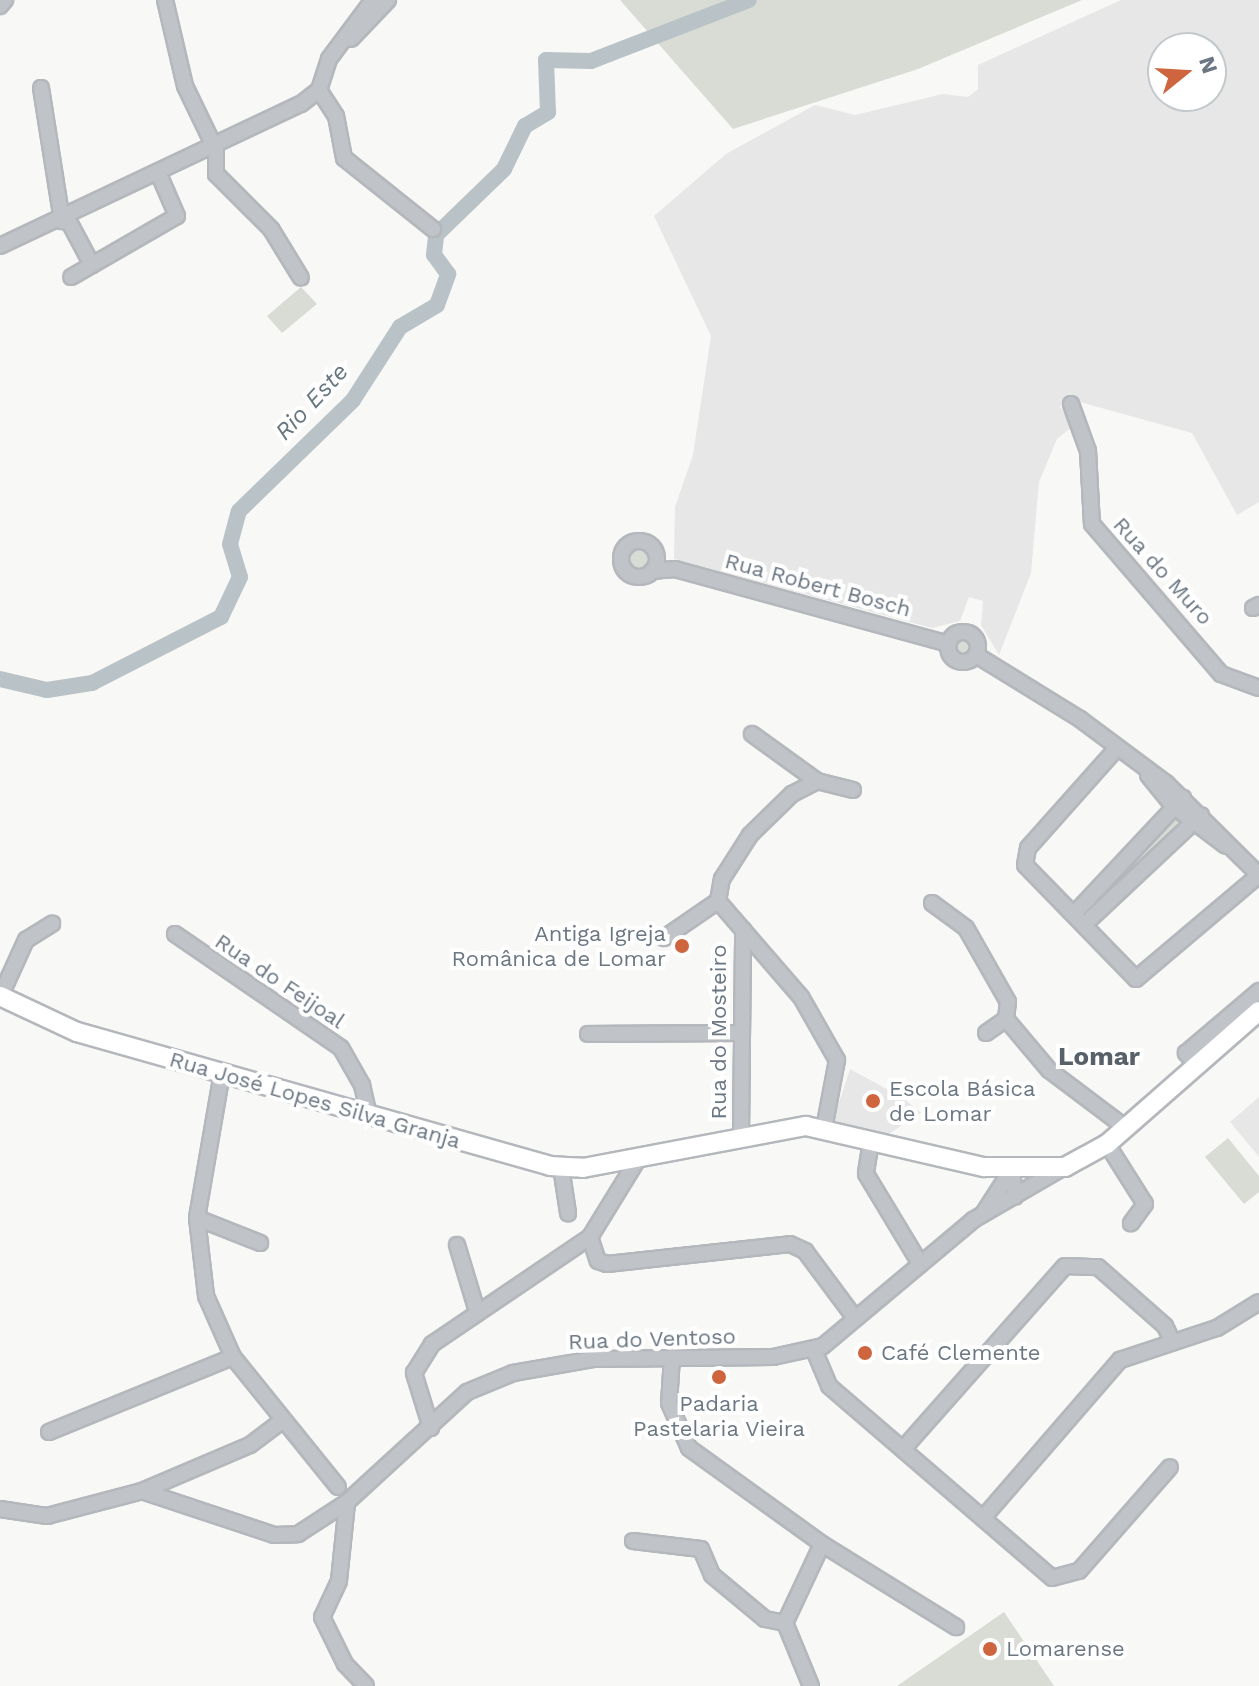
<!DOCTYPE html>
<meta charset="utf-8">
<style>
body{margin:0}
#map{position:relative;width:1259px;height:1686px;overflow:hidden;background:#f8f8f6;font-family:"Work Sans",sans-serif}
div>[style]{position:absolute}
.built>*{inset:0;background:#e6e7e6}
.green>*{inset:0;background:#d8dcd5}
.round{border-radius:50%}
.river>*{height:16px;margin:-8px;padding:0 8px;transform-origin:8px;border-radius:8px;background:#b9c2c6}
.roads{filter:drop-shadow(2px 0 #b4b7bb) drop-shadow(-2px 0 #b4b7bb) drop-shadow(0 2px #b4b7bb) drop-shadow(0 -2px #b4b7bb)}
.minor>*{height:14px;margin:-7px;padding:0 7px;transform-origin:7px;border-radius:7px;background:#c0c3c7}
.minor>.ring{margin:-7px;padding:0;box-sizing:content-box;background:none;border:14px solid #c0c3c7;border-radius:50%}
.major>*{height:18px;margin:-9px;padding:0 9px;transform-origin:9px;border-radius:9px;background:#fff}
.dots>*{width:22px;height:22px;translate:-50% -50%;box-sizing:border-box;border:4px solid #fff;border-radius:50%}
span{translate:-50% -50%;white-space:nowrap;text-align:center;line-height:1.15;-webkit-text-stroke:8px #fff;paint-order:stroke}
.street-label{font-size:22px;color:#6b7783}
.poi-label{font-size:22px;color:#6b7783}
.right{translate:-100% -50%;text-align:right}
.left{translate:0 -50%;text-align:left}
.water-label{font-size:24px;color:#67777f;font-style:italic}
.quarter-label{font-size:26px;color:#586169;font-weight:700}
.north{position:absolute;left:1147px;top:32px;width:80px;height:80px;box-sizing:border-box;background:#fff;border:2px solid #c4c9cd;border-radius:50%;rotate:72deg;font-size:22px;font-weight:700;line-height:32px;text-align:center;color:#6b7783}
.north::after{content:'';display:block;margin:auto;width:28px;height:36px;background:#ce653f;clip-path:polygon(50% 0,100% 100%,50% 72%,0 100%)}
</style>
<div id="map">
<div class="built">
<i style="clip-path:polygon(evenodd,1121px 0,1259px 0,1259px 502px,1237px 515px,1192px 433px,1069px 399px,1060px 407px,1073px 426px,1057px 439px,1039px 482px,1031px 573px,999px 655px,981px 625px,983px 601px,969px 597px,960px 621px,932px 628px,674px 559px,675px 507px,693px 455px,711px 336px,654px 216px,726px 154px,815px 105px,855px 115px,943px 94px,968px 97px,978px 89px,978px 65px,1121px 0,1163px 48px,1211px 48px,1211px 96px,1163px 96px,1163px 48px)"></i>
<i style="clip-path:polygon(850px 1069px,903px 1098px,921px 1113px,884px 1137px,832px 1124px)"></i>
<i style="clip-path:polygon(1259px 1097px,1259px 1157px,1230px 1122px)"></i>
</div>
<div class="green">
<i style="clip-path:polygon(620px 0,1082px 0,918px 69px,733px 129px)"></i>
<i style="clip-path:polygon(301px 287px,317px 304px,282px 333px,267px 316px)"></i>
<i class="round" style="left:629px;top:550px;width:20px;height:20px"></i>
<i class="round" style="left:955px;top:638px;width:18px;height:18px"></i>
<i style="clip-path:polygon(1172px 813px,1187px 827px,1085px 919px,1079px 913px)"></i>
<i style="clip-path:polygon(1228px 1138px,1259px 1176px,1259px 1192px,1244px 1204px,1205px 1157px)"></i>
<i style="clip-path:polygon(1004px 1612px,1054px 1686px,897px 1686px)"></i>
</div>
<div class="river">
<i style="left:0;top:679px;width:48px;rotate:13.2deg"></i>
<i style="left:47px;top:690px;width:46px;rotate:-8.8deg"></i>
<i style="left:92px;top:683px;width:145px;rotate:-27.1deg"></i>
<i style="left:221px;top:617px;width:44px;rotate:-64.6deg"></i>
<i style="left:240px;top:577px;width:34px;rotate:-107deg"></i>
<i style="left:230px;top:544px;width:34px;rotate:-75deg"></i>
<i style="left:239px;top:511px;width:159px;rotate:-44.2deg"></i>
<i style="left:353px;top:400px;width:87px;rotate:-57.2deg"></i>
<i style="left:400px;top:327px;width:43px;rotate:-30.7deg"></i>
<i style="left:437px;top:305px;width:33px;rotate:-70deg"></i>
<i style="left:448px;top:274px;width:24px;rotate:-126deg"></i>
<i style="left:434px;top:255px;width:20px;rotate:-84deg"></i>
<i style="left:436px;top:235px;width:95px;rotate:-44.1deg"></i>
<i style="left:504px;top:169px;width:48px;rotate:-64deg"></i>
<i style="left:525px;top:126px;width:27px;rotate:-31deg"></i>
<i style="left:548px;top:112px;width:52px;rotate:-92.2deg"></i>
<i style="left:546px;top:60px;width:45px;rotate:1.3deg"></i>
<i style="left:591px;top:61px;width:169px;rotate:-21.1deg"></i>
</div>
<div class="roads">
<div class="minor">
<i style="left:165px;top:0;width:88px;rotate:76.9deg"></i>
<i style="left:185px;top:86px;width:71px;rotate:64.2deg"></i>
<i style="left:216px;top:150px;width:24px;rotate:90deg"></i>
<i style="left:216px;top:174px;width:78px;rotate:45deg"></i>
<i style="left:271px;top:229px;width:57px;rotate:58.5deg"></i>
<i style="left:0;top:6px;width:8px;rotate:-50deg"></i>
<i style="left:351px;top:39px;width:54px;rotate:-46.5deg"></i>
<i style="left:41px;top:88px;width:135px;rotate:81deg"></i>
<i style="left:319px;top:90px;width:31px;rotate:57deg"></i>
<i style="left:336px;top:116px;width:43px;rotate:79.2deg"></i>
<i style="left:344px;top:158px;width:114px;rotate:38.6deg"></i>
<i style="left:67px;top:218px;width:53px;rotate:62deg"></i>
<i style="left:92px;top:265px;width:24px;rotate:150deg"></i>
<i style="left:0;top:246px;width:333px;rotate:-25.3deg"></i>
<i style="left:301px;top:104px;width:23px;rotate:-38deg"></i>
<i style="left:319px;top:90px;width:33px;rotate:-72deg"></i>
<i style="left:329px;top:59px;width:74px;rotate:-53.3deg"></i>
<i style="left:92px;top:265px;width:98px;rotate:-30deg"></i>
<i style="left:177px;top:216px;width:48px;rotate:-113.4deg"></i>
<i style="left:1071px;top:404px;width:50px;rotate:70.1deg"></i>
<i style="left:1088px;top:451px;width:73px;rotate:86.9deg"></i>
<i style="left:1092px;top:524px;width:198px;rotate:49.3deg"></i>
<i style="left:1221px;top:674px;width:40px;rotate:20.2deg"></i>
<i class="ring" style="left:621px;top:541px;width:22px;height:22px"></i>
<i style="left:652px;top:571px;width:23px;rotate:-5deg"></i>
<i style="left:675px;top:569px;width:284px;rotate:15.3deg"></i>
<i style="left:1253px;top:608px;width:7px;rotate:-27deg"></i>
<i class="ring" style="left:948px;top:632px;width:16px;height:16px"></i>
<i style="left:976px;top:655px;width:122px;rotate:31.6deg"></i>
<i style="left:1080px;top:719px;width:107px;rotate:36.7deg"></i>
<i style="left:1166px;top:783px;width:131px;rotate:44.7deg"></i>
<i style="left:1259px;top:875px;width:161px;rotate:139.8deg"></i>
<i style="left:1136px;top:979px;width:159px;rotate:-134.2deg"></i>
<i style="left:1025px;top:865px;width:17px;rotate:-80deg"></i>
<i style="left:1028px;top:848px;width:134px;rotate:-48.3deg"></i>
<i style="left:752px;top:734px;width:80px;rotate:35.9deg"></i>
<i style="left:1148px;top:775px;width:40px;rotate:51deg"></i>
<i style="left:1173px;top:806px;width:66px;rotate:37deg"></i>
<i style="left:718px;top:901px;width:127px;rotate:49.2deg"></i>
<i style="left:801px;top:997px;width:73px;rotate:60.3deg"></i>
<i style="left:837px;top:1060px;width:70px;rotate:100.7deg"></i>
<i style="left:718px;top:901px;width:22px;rotate:-80deg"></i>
<i style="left:722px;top:879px;width:52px;rotate:-57.5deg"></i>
<i style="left:750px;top:835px;width:59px;rotate:-44.3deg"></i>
<i style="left:792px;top:794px;width:28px;rotate:-27deg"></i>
<i style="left:817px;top:781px;width:37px;rotate:14deg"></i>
<i style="left:932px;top:903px;width:42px;rotate:36.3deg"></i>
<i style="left:966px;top:928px;width:85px;rotate:60.4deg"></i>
<i style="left:1008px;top:1002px;width:17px;rotate:97deg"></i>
<i style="left:1075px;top:913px;width:158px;rotate:-46.8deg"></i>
<i style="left:1085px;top:924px;width:159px;rotate:-43.2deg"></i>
<i style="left:175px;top:934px;width:201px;rotate:34.5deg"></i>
<i style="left:341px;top:1048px;width:43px;rotate:60.4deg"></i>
<i style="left:362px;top:1085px;width:31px;rotate:77deg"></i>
<i style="left:664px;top:938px;width:65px;rotate:-34.4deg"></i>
<i style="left:0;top:997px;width:63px;rotate:-65.5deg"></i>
<i style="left:26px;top:940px;width:31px;rotate:-32deg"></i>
<i style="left:986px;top:1033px;width:24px;rotate:-35deg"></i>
<i style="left:1006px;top:1019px;width:67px;rotate:49.9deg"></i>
<i style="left:1049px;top:1070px;width:96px;rotate:37deg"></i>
<i style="left:588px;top:1034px;width:149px;rotate:-0.4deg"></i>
<i style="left:1198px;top:1066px;width:18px;rotate:-133deg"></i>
<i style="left:1186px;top:1053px;width:96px;rotate:-40.3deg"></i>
<i style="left:222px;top:1073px;width:147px;rotate:99.8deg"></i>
<i style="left:197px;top:1218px;width:79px;rotate:83.4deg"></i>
<i style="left:206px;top:1296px;width:67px;rotate:66.1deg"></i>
<i style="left:233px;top:1357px;width:167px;rotate:51.1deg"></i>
<i style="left:741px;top:1134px;width:204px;rotate:-89.4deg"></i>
<i style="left:871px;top:1141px;width:33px;rotate:99deg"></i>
<i style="left:866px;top:1174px;width:103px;rotate:58.9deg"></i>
<i style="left:1107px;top:1144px;width:71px;rotate:57.7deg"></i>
<i style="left:1145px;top:1204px;width:24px;rotate:126deg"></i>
<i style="left:561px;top:1167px;width:47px;rotate:81.3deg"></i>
<i style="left:983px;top:1214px;width:54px;rotate:-57.2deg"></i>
<i style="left:1012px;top:1169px;width:28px;rotate:84deg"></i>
<i style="left:197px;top:1218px;width:68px;rotate:21.6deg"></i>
<i style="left:590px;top:1237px;width:25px;rotate:72deg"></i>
<i style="left:598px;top:1261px;width:9px;rotate:18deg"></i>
<i style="left:607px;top:1264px;width:184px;rotate:-6.2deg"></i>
<i style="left:790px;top:1244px;width:17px;rotate:25deg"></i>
<i style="left:805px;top:1251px;width:84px;rotate:53.3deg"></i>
<i style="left:457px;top:1245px;width:66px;rotate:73.2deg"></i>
<i style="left:814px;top:1350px;width:39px;rotate:67deg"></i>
<i style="left:829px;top:1386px;width:294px;rotate:40.7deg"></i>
<i style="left:1052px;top:1578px;width:28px;rotate:-15deg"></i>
<i style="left:1079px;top:1571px;width:138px;rotate:-48.8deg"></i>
<i style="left:672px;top:1357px;width:46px;rotate:93.7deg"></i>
<i style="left:669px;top:1403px;width:49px;rotate:66deg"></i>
<i style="left:689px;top:1448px;width:164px;rotate:35.8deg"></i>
<i style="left:822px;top:1544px;width:158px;rotate:31.8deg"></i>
<i style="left:431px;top:1428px;width:58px;rotate:-107.2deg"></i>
<i style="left:414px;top:1373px;width:34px;rotate:-58deg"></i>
<i style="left:432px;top:1344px;width:191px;rotate:-34.1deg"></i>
<i style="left:590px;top:1237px;width:92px;rotate:-58.4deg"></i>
<i style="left:49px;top:1432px;width:199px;rotate:-22.2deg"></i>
<i style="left:903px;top:1449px;width:244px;rotate:-48.5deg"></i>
<i style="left:1065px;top:1266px;width:33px;rotate:2deg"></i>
<i style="left:1098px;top:1267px;width:89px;rotate:41.4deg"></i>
<i style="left:1165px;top:1326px;width:17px;rotate:65deg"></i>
<i style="left:142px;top:1491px;width:117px;rotate:-23.1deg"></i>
<i style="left:250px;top:1445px;width:40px;rotate:-37deg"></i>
<i style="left:347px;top:1503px;width:78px;rotate:95.9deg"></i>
<i style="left:339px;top:1581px;width:40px;rotate:115deg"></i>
<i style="left:322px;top:1617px;width:52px;rotate:63.9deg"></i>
<i style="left:345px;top:1664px;width:30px;rotate:46deg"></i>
<i style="left:0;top:1509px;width:48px;rotate:8.5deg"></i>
<i style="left:47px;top:1516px;width:98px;rotate:-14.7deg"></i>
<i style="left:142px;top:1491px;width:139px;rotate:18.4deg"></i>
<i style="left:274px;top:1535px;width:24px;rotate:-2deg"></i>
<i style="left:298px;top:1534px;width:59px;rotate:-33.1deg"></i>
<i style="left:347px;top:1502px;width:163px;rotate:-42.5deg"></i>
<i style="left:467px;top:1392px;width:50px;rotate:-22.4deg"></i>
<i style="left:513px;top:1373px;width:81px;rotate:-9.9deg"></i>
<i style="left:593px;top:1359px;width:180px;rotate:-0.6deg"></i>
<i style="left:773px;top:1357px;width:51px;rotate:-12.4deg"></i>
<i style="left:823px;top:1346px;width:196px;rotate:-40deg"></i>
<i style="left:973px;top:1220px;width:105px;rotate:-30.2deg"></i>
<i style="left:983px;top:1518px;width:209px;rotate:-49.1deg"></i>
<i style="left:1120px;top:1360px;width:102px;rotate:-18.3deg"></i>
<i style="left:1217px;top:1328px;width:49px;rotate:-31.8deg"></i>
<i style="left:633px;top:1541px;width:68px;rotate:6.7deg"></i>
<i style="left:701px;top:1549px;width:28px;rotate:67deg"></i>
<i style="left:712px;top:1575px;width:69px;rotate:39.7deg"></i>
<i style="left:765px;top:1619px;width:20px;rotate:11deg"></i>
<i style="left:811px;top:1686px;width:68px;rotate:-112.4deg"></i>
<i style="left:785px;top:1623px;width:87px;rotate:-64.9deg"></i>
</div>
<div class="major">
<i style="left:0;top:996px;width:85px;rotate:25.1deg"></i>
<i style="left:77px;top:1032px;width:492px;rotate:15.8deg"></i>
<i style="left:550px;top:1166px;width:33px;rotate:3deg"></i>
<i style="left:583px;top:1168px;width:227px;rotate:-10.7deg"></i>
<i style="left:806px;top:1126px;width:183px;rotate:13deg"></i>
<i style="left:984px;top:1167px;width:81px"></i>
<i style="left:1065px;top:1167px;width:48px;rotate:-28.7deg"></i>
<i style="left:1107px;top:1144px;width:202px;rotate:-41.2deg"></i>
</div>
</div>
<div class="dots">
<i style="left:682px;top:946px;background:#ce653f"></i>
<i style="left:873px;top:1101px;background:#ce653f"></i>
<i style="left:865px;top:1353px;background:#ce653f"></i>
<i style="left:719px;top:1377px;background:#ce653f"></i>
<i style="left:990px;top:1649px;background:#ce653f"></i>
</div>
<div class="street-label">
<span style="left:1163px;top:571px;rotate:48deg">Rua do Muro</span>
<span style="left:818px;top:585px;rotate:15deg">Rua Robert Bosch</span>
<span style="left:280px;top:981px;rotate:34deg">Rua do Feijoal</span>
<span style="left:719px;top:1032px;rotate:-90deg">Rua do Mosteiro</span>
<span style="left:315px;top:1100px;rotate:16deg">Rua José Lopes Silva Granja</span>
<span style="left:652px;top:1339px;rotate:-2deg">Rua do Ventoso</span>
</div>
<div class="poi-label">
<span class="right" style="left:666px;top:946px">Antiga Igreja<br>Românica de Lomar</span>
<span class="left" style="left:889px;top:1101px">Escola Básica<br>de Lomar</span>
<span class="left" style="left:881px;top:1353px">Café Clemente</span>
<span style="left:719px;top:1416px">Padaria<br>Pastelaria Vieira</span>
<span class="left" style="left:1006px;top:1649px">Lomarense</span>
</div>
<div class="water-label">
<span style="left:312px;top:402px;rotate:-47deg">Rio Este</span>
</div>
<div class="quarter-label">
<span style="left:1099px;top:1057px">Lomar</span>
</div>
<div class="north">N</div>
</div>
